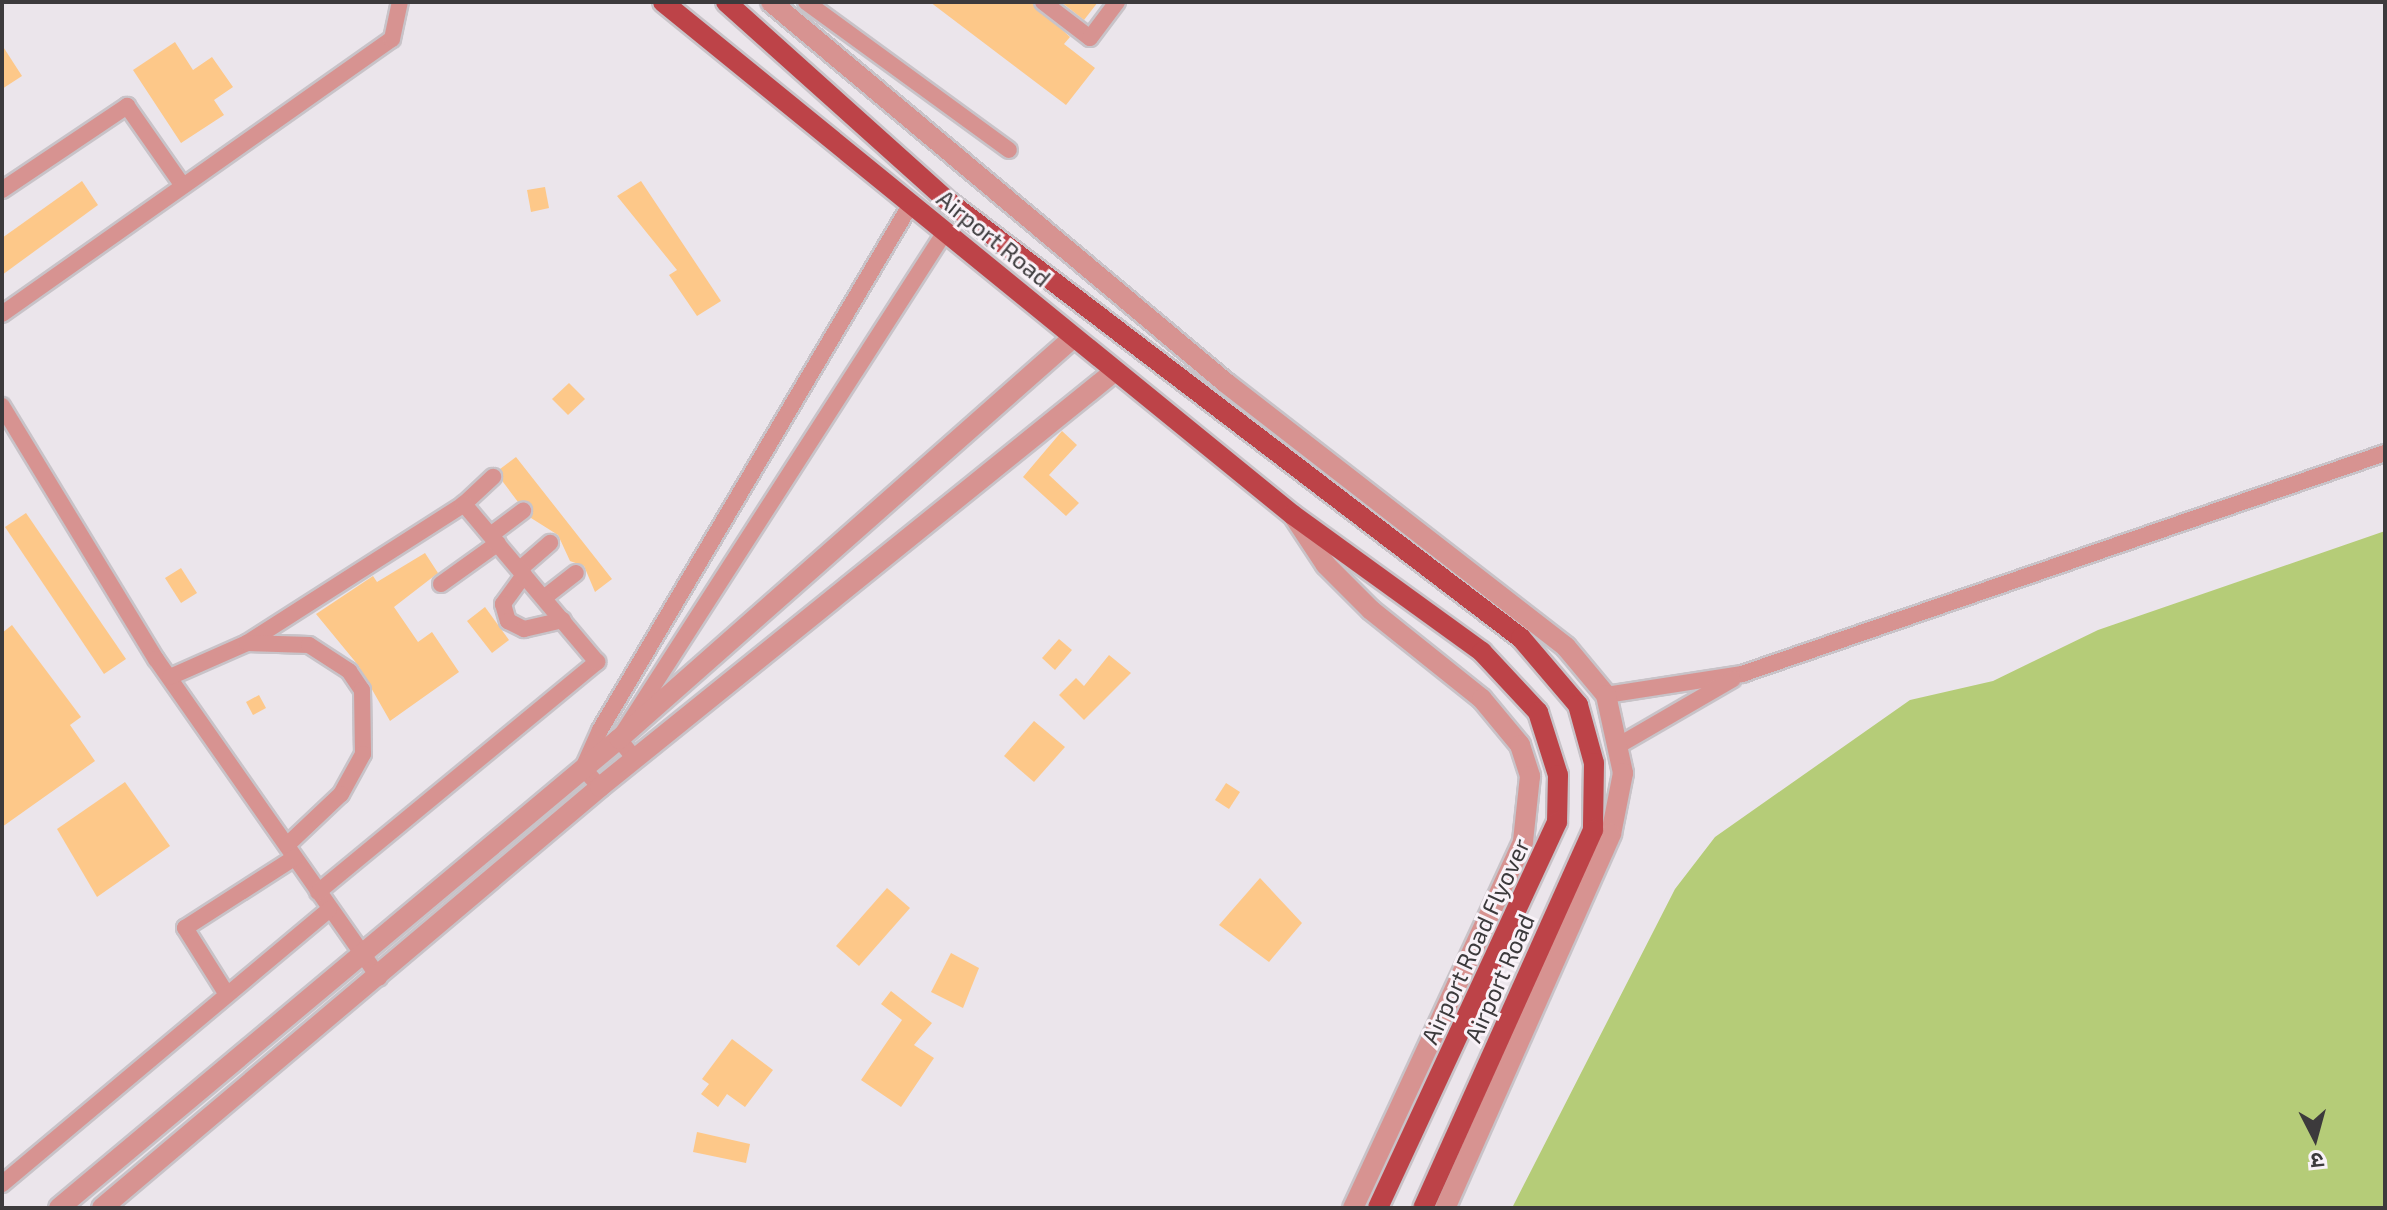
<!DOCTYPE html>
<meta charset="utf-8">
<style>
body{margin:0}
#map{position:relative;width:2387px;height:1210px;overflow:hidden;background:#ebe5eb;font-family:"Exo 2","Noto Sans Devanagari",sans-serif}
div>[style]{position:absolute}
.green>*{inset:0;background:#b5cc78}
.building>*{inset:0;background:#fdc889}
.roads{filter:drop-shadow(2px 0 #c8c3c8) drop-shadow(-2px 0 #c8c3c8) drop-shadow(0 2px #c8c3c8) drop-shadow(0 -2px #c8c3c8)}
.minor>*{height:16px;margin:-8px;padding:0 8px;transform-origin:8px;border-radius:8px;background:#d79391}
.tertiary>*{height:20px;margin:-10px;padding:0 10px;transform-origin:10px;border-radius:10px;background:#d79391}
.primary>*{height:20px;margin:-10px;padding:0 10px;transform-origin:10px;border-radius:10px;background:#bd4348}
span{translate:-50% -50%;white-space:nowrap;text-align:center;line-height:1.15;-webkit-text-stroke:6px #f9f2f8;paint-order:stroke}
.street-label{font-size:24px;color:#3c3a3c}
.frame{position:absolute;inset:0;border:4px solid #3c3a3c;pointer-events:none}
.north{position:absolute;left:2275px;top:1098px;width:80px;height:80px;-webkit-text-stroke:6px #f9f2f8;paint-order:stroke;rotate:174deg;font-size:22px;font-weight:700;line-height:32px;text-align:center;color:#3c3a3c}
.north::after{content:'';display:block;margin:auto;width:28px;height:36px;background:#3c3a3c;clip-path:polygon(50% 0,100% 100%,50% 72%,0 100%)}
</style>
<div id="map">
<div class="green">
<i style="clip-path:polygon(2385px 531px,2385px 1208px,1512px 1208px,1675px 889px,1715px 837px,1910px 700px,1993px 681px,2098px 630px)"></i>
</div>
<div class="building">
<i style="clip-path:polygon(930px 2px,1032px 2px,1070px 37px,1064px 44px,1095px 68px,1066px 105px)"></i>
<i style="clip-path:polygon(1061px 2px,1098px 2px,1084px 20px)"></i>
<i style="clip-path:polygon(175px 42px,193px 70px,212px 57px,233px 87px,214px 100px,224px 115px,181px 143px,133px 70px)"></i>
<i style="clip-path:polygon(2px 45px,22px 76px,2px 89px)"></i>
<i style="clip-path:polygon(82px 181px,98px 205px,2px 275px,2px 238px)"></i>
<i style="clip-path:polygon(641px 181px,721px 301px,697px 316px,669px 275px,677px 270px,617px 196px)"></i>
<i style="clip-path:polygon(545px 187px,549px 208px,531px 212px,527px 190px)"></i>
<i style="clip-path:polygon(569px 383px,585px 399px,568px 415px,552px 399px)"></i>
<i style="clip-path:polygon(1062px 431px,1077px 445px,1049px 475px,1079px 503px,1066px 516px,1023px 477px)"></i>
<i style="clip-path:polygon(516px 457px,612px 579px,595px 592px,584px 566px,570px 561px,558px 535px,531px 518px,531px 504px,518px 502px,503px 482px,500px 469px)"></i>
<i style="clip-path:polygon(26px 513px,126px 659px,104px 674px,5px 527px)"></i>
<i style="clip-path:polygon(425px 553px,438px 573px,394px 607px,418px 642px,432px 632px,459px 672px,390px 721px,358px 665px,316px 614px,373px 576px,377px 582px)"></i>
<i style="clip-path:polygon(181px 568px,197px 593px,181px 603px,165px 578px)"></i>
<i style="clip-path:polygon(485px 607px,509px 640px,492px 653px,467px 621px)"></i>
<i style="clip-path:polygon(12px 625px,81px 717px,70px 725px,95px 761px,2px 827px,2px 633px)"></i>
<i style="clip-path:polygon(1059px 639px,1072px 650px,1055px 670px,1042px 658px)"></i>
<i style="clip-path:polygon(1109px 655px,1131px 673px,1084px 720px,1059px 695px,1076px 678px,1084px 686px)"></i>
<i style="clip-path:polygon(259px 695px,266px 708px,253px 715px,246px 702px)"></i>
<i style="clip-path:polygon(1034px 721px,1065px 747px,1034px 782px,1004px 756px)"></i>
<i style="clip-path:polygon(125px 782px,170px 846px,97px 897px,57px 829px)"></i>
<i style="clip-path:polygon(1226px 783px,1240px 792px,1229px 809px,1215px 800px)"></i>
<i style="clip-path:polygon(1260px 878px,1302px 923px,1269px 962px,1219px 925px)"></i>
<i style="clip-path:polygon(887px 888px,910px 908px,859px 966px,836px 946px)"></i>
<i style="clip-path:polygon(951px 953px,979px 968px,963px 1008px,931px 992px)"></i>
<i style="clip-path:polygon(891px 991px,932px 1023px,914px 1045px,934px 1058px,901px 1107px,861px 1080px,902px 1020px,881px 1004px)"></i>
<i style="clip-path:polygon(732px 1039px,773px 1070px,745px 1107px,727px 1094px,718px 1107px,701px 1094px,709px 1084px,702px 1079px)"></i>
<i style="clip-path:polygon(697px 1132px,750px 1144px,746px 1163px,693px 1152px)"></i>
</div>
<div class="roads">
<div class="minor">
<i style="left:806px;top:2px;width:251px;rotate:36.1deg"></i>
<i style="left:1043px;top:2px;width:59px;rotate:37.5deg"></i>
<i style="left:1090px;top:38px;width:45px;rotate:-53.1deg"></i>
<i style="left:2px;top:190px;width:151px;rotate:-33.9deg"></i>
<i style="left:127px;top:106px;width:94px;rotate:55deg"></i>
<i style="left:2px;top:314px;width:477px;rotate:-35.2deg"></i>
<i style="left:392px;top:39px;width:38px;rotate:-78deg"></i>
<i style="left:2px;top:406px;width:296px;rotate:58.7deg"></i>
<i style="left:156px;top:659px;width:389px;rotate:55deg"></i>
<i style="left:492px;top:534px;width:39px;rotate:-37deg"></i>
<i style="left:520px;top:569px;width:40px;rotate:-41deg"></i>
<i style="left:524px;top:575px;width:36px;rotate:126deg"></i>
<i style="left:503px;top:604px;width:18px;rotate:74deg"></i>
<i style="left:508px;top:621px;width:18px;rotate:27deg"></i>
<i style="left:524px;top:629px;width:40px;rotate:-13deg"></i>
<i style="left:441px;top:584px;width:70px;rotate:-35.7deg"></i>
<i style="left:545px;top:597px;width:39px;rotate:-38deg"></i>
<i style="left:247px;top:643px;width:258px;rotate:-32.6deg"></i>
<i style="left:464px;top:504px;width:40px;rotate:-43deg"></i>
<i style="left:170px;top:677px;width:84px;rotate:-23.8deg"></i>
<i style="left:247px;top:643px;width:62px;rotate:1.8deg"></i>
<i style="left:309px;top:645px;width:48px;rotate:33deg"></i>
<i style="left:349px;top:671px;width:23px;rotate:56deg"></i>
<i style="left:362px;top:690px;width:64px;rotate:89.1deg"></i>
<i style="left:363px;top:754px;width:46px;rotate:118.8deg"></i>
<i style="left:341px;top:794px;width:74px;rotate:136.6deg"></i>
<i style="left:1606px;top:695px;width:138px;rotate:-8.8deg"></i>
<i style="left:1742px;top:674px;width:680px;rotate:-18.97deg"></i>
<i style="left:1621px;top:744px;width:129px;rotate:-30.1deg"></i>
<i style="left:635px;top:759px;width:26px;rotate:-129deg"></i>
<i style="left:619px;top:739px;width:603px;rotate:-57.26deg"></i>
<i style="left:600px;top:787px;width:25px;rotate:-132deg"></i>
<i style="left:583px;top:768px;width:42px;rotate:-65.9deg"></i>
<i style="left:600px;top:730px;width:611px;rotate:-59.41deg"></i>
<i style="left:318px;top:892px;width:362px;rotate:-39.5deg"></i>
<i style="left:597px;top:662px;width:207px;rotate:-130.1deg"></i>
<i style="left:226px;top:993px;width:77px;rotate:-122.2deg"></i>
<i style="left:185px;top:928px;width:130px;rotate:-32.7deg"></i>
<i style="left:2px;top:1184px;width:427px;rotate:-40deg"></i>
</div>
<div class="tertiary">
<i style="left:771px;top:2px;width:593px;rotate:39.94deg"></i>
<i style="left:1226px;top:383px;width:430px;rotate:37.8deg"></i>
<i style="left:1566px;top:647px;width:62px;rotate:50.2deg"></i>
<i style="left:1606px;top:695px;width:80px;rotate:77.7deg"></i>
<i style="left:1623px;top:773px;width:62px;rotate:101.1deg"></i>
<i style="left:1611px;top:834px;width:409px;rotate:113.9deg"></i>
<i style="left:1295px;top:518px;width:56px;rotate:56.6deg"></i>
<i style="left:1326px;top:565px;width:64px;rotate:45deg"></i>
<i style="left:1371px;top:610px;width:142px;rotate:38.7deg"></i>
<i style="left:1482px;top:699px;width:60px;rotate:50.4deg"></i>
<i style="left:1520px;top:745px;width:33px;rotate:72deg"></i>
<i style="left:1530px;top:776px;width:66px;rotate:96.1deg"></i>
<i style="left:1523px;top:842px;width:404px;rotate:114.9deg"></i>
<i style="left:59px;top:1208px;width:730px;rotate:-39.95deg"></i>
<i style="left:619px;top:739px;width:607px;rotate:-41.46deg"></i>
<i style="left:102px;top:1208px;width:652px;rotate:-40.21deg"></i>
<i style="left:600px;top:787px;width:662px;rotate:-38.93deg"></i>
</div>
<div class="primary">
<i style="left:663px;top:2px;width:812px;rotate:39.16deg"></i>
<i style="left:1293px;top:515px;width:233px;rotate:35.9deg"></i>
<i style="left:1482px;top:652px;width:82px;rotate:47deg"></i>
<i style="left:1538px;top:712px;width:66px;rotate:72.4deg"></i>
<i style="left:1558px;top:775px;width:47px;rotate:91.2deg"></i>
<i style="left:1557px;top:822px;width:425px;rotate:114.9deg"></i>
<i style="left:726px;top:2px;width:300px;rotate:41.9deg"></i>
<i style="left:949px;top:202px;width:719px;rotate:37.32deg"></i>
<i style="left:1521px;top:638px;width:88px;rotate:49.6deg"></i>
<i style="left:1578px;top:705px;width:60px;rotate:74.6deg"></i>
<i style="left:1594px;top:763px;width:67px;rotate:90.9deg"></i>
<i style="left:1593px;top:830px;width:414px;rotate:114.2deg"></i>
</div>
</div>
<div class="street-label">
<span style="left:994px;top:238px;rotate:39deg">Airport Road</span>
<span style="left:1475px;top:941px;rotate:-65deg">Airport Road Flyover</span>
<span style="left:1499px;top:978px;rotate:-66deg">Airport Road</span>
</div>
<div class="frame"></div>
<div class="north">उ</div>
</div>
